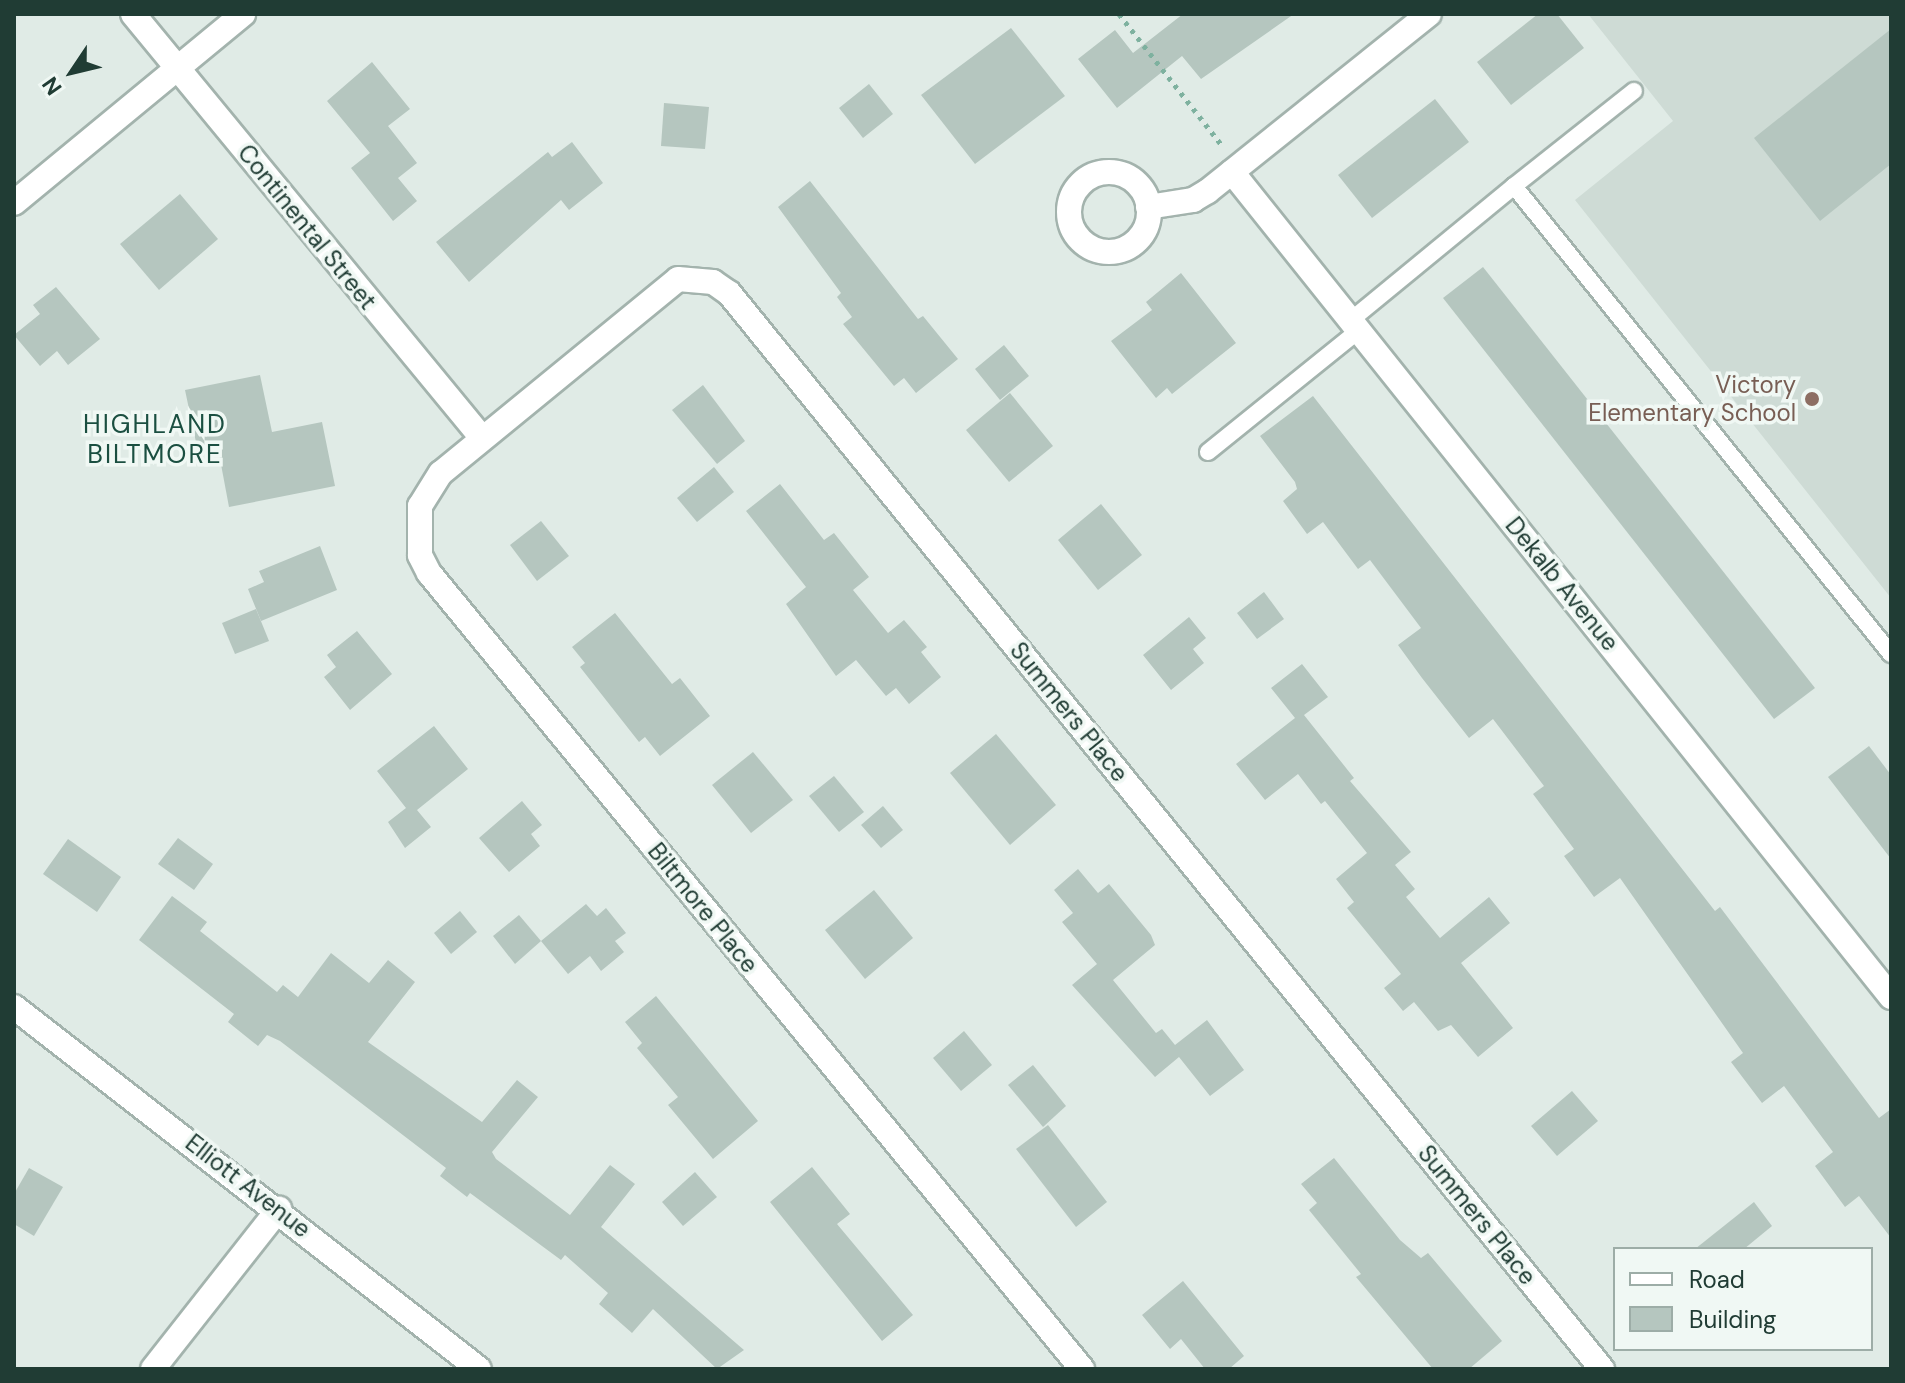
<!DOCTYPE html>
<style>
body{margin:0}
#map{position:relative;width:1905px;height:1383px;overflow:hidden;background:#e0ebe6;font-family:"DM Sans",sans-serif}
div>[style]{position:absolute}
.built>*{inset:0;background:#cedbd5}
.building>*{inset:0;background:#b5c6bf}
.path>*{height:5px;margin-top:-2.5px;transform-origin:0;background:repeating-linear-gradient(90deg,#7eb19f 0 4px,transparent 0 10px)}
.roads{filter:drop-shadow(2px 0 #a3b3ad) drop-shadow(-2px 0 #a3b3ad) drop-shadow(0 2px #a3b3ad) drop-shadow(0 -2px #a3b3ad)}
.lane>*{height:16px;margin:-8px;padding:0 8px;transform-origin:8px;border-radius:8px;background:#fff}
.street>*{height:24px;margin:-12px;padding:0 12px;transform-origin:12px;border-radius:12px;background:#fff}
.street>.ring{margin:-12px;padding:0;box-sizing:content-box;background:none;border:24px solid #fff;border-radius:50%}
.secondary>*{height:24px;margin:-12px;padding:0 12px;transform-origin:12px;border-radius:12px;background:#fff}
.dots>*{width:22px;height:22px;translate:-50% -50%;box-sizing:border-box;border:4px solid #f0f8f4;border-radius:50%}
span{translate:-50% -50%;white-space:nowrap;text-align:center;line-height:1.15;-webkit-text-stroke:7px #f0f8f4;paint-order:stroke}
.street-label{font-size:24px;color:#203c34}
.education-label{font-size:24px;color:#785e54}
.right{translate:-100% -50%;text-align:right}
.neighbourhood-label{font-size:26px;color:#1b4f41;letter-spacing:2px}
.frame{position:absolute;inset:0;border:16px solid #203c34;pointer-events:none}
.legend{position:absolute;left:1613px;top:1247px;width:260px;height:104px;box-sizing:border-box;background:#f0f8f4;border:2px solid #9dada7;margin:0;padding:10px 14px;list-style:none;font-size:24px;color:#203c34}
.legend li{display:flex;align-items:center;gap:16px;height:40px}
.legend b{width:40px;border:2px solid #9dada7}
.north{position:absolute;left:32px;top:32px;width:80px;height:80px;-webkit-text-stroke:6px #f0f8f4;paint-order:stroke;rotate:235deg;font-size:22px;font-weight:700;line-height:32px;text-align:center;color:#203c34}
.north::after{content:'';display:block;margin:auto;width:28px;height:36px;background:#203c34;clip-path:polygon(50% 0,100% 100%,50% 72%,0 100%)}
</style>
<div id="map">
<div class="built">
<i style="clip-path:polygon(1588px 14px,1891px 14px,1891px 598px,1575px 200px,1673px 121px)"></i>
</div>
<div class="building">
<i style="clip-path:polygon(1183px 14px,1294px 14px,1201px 79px,1182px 56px,1117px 108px,1078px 59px,1115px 30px,1133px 53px)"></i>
<i style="clip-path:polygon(1538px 14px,1557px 14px,1584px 48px,1511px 105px,1477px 62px)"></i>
<i style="clip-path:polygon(1011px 28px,1065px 96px,975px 164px,921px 95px)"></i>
<i style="clip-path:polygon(1891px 29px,1891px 164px,1820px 221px,1754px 138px)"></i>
<i style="clip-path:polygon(372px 62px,410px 109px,388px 126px,417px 163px,398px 178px,417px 201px,393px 221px,351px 168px,370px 153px,327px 101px)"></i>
<i style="clip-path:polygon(869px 84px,893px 114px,863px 138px,839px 108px)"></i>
<i style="clip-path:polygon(1435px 99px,1469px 142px,1372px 218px,1338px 175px)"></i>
<i style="clip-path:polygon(664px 103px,709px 107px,705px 149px,661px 146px)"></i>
<i style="clip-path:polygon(572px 142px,603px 183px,569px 210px,561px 200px,469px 282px,436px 242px,548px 152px,552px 157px)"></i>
<i style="clip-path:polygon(810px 181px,918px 319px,923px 316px,958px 359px,916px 393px,904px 378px,894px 386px,843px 324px,852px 317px,837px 297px,841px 293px,778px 207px)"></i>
<i style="clip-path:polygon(180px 194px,218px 239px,159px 290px,120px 244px)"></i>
<i style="clip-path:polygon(1483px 267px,1815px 688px,1774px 719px,1443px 298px)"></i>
<i style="clip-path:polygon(1181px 273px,1236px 343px,1172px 394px,1167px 388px,1156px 398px,1111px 341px,1152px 310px,1146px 302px)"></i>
<i style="clip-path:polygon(56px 287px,100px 339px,68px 365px,57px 351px,40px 366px,14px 335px,40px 314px,33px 305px)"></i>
<i style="clip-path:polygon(1004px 345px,1029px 376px,1000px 400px,975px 369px)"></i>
<i style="clip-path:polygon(260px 375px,272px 432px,322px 422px,335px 486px,229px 507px,217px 443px,197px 447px,185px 390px)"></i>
<i style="clip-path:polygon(703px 385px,745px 441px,717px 464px,672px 410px)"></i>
<i style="clip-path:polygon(1010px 393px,1053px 446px,1009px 482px,966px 430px)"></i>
<i style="clip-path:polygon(1313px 396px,1715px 911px,1720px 907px,1879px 1118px,1891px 1109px,1891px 1238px,1859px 1196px,1845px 1207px,1815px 1166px,1833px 1152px,1784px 1086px,1762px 1103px,1731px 1062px,1743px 1053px,1620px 878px,1594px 897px,1564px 856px,1574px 849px,1533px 794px,1544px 786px,1493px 719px,1469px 738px,1422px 678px,1398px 645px,1421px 628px,1370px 560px,1358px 569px,1323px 522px,1307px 534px,1283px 501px,1297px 489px,1295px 482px,1260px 436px)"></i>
<i style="clip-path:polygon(714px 467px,734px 492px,697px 522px,677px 498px)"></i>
<i style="clip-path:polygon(780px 484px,824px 540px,834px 533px,869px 577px,853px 590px,888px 633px,904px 620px,927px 647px,921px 652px,941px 677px,909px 704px,896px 688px,886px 696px,856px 660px,836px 676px,786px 604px,806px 587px,746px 511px)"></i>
<i style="clip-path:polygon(1101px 504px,1142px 555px,1098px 590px,1058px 540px)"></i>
<i style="clip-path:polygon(541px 521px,569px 556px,537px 581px,510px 545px)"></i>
<i style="clip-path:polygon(320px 546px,337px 590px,261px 621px,248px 589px,264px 582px,259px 571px)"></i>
<i style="clip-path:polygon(1264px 592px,1284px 619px,1257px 639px,1237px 613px)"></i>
<i style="clip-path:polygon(256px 609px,269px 641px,235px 654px,222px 623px)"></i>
<i style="clip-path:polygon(615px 613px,672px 684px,680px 678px,710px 716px,660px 756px,645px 737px,639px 742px,580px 667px,585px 663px,572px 647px)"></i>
<i style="clip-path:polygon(1189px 617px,1206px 638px,1193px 649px,1204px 663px,1171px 690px,1143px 655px)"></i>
<i style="clip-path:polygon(357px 631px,392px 674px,350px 710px,324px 677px,336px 667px,327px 655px)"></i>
<i style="clip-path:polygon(1302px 664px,1328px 697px,1304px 715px,1354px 778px,1350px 781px,1411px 852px,1395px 865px,1415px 889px,1406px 897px,1440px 938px,1489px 897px,1510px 923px,1461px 963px,1513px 1028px,1478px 1057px,1451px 1025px,1438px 1031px,1414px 1002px,1403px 1011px,1384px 988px,1401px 974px,1347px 908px,1354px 902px,1336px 879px,1367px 853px,1325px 801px,1321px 804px,1298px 774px,1265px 800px,1236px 764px,1295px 718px,1271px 688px)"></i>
<i style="clip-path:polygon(434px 726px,468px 769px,417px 810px,431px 827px,405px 848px,388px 822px,406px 808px,377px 771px)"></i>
<i style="clip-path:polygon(996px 734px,1056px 805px,1010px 845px,950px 773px)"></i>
<i style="clip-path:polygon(1869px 746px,1891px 775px,1891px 859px,1828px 777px)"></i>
<i style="clip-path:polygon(753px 752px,793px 800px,751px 833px,712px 785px)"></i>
<i style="clip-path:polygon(834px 776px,864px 812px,839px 832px,809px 796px)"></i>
<i style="clip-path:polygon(522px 801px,542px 825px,531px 834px,540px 846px,509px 872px,479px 838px)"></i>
<i style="clip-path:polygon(883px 806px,903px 830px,881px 848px,861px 825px)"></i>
<i style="clip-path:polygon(178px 838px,213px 864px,194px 890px,158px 864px)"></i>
<i style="clip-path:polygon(68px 839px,121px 877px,97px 912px,43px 874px)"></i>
<i style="clip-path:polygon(1078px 869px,1098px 893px,1109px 884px,1151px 935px,1155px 945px,1113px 980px,1156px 1033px,1162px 1029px,1175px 1045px,1207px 1020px,1244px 1070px,1210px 1096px,1179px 1057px,1155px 1077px,1072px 985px,1097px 964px,1062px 922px,1073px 913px,1054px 890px)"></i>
<i style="clip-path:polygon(874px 890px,913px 938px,865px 979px,825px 930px)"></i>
<i style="clip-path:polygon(172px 896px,207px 922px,200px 931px,277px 992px,283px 985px,298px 997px,331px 953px,369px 983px,388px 960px,415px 982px,368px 1042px,482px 1122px,517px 1080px,538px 1097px,492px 1152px,496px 1159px,570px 1215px,610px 1165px,635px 1184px,601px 1227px,744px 1350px,717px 1369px,653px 1309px,632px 1333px,599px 1304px,608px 1293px,565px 1255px,561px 1260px,470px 1193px,467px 1197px,440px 1176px,446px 1168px,280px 1041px,267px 1035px,258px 1046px,228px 1022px,234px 1014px,139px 940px)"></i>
<i style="clip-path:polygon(586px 904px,597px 916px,606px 908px,626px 933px,615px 941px,624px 952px,601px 971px,590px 956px,568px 974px,541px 941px)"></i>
<i style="clip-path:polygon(460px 911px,477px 932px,451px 954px,434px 933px)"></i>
<i style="clip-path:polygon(519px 915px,541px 941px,515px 964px,493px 936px)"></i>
<i style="clip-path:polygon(656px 996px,758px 1121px,713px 1159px,668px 1105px,678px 1097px,637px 1048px,642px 1043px,625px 1022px)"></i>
<i style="clip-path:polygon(964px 1031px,992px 1065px,961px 1091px,933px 1058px)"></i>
<i style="clip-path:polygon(1033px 1065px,1066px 1106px,1043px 1127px,1008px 1085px)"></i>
<i style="clip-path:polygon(1572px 1091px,1598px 1121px,1557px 1156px,1531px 1126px)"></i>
<i style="clip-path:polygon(1048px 1125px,1107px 1202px,1076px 1227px,1016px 1149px)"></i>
<i style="clip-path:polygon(1334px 1158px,1400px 1240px,1421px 1258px,1428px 1253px,1502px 1341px,1469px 1369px,1433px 1369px,1356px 1277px,1361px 1274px,1309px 1210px,1317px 1203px,1301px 1184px)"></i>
<i style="clip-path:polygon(812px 1167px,850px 1214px,837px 1224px,913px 1315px,882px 1341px,770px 1202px)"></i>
<i style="clip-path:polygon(29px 1168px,63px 1187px,34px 1236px,14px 1224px,14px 1194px)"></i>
<i style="clip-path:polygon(695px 1172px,717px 1197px,683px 1226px,662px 1202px)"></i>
<i style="clip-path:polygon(1754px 1202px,1772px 1226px,1744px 1249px,1695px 1249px)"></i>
<i style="clip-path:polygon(1183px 1281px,1244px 1356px,1229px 1369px,1205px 1369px,1181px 1339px,1170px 1349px,1142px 1315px)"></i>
</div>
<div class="path">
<i style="left:1119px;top:14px;width:165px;rotate:51.9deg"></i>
</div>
<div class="roads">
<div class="lane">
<i style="left:1514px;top:186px;width:153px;rotate:-38.4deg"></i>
<i style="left:1351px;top:320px;width:211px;rotate:-39.4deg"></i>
<i style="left:1514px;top:186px;width:601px;rotate:51.15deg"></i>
<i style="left:1208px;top:452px;width:194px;rotate:-38.9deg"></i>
</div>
<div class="street">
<i style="left:133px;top:14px;width:549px;rotate:50.54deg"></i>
<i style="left:1232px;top:172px;width:1056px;rotate:51.38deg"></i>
<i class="ring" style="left:1069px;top:172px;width:56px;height:56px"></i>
<i style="left:14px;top:203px;width:297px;rotate:-39.5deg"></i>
<i style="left:1148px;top:207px;width:46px;rotate:-8.8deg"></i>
<i style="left:1193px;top:200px;width:17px;rotate:-31deg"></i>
<i style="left:1208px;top:191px;width:283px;rotate:-38.7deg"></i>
<i style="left:153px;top:1369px;width:204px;rotate:-51.8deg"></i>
<i style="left:1082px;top:1369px;width:1030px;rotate:-129.36deg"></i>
<i style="left:429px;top:573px;width:20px;rotate:-117deg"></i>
<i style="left:420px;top:555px;width:49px;rotate:-90deg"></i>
<i style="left:420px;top:506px;width:39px;rotate:-58deg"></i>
<i style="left:441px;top:473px;width:306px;rotate:-39.3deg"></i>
<i style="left:678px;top:279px;width:35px;rotate:5deg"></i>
<i style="left:713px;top:282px;width:19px;rotate:35deg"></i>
<i style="left:729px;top:293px;width:1386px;rotate:50.95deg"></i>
</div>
<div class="secondary">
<i style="left:14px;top:1007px;width:589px;rotate:37.9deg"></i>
</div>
</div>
<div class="dots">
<i style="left:1812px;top:399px;background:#8d6e63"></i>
</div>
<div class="street-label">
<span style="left:307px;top:227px;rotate:51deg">Continental Street</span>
<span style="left:1562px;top:584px;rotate:51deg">Dekalb Avenue</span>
<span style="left:1069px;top:712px;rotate:51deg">Summers Place</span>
<span style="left:703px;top:908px;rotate:51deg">Biltmore Place</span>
<span style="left:248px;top:1186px;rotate:38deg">Elliott Avenue</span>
<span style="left:1477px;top:1215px;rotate:51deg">Summers Place</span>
</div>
<div class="education-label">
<span class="right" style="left:1796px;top:399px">Victory<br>Elementary School</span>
</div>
<div class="neighbourhood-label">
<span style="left:155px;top:440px">HIGHLAND<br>BILTMORE</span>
</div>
<div class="frame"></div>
<ul class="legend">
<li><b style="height:10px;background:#fff"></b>Road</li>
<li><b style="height:22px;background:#b5c6bf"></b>Building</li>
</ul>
<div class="north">N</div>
</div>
